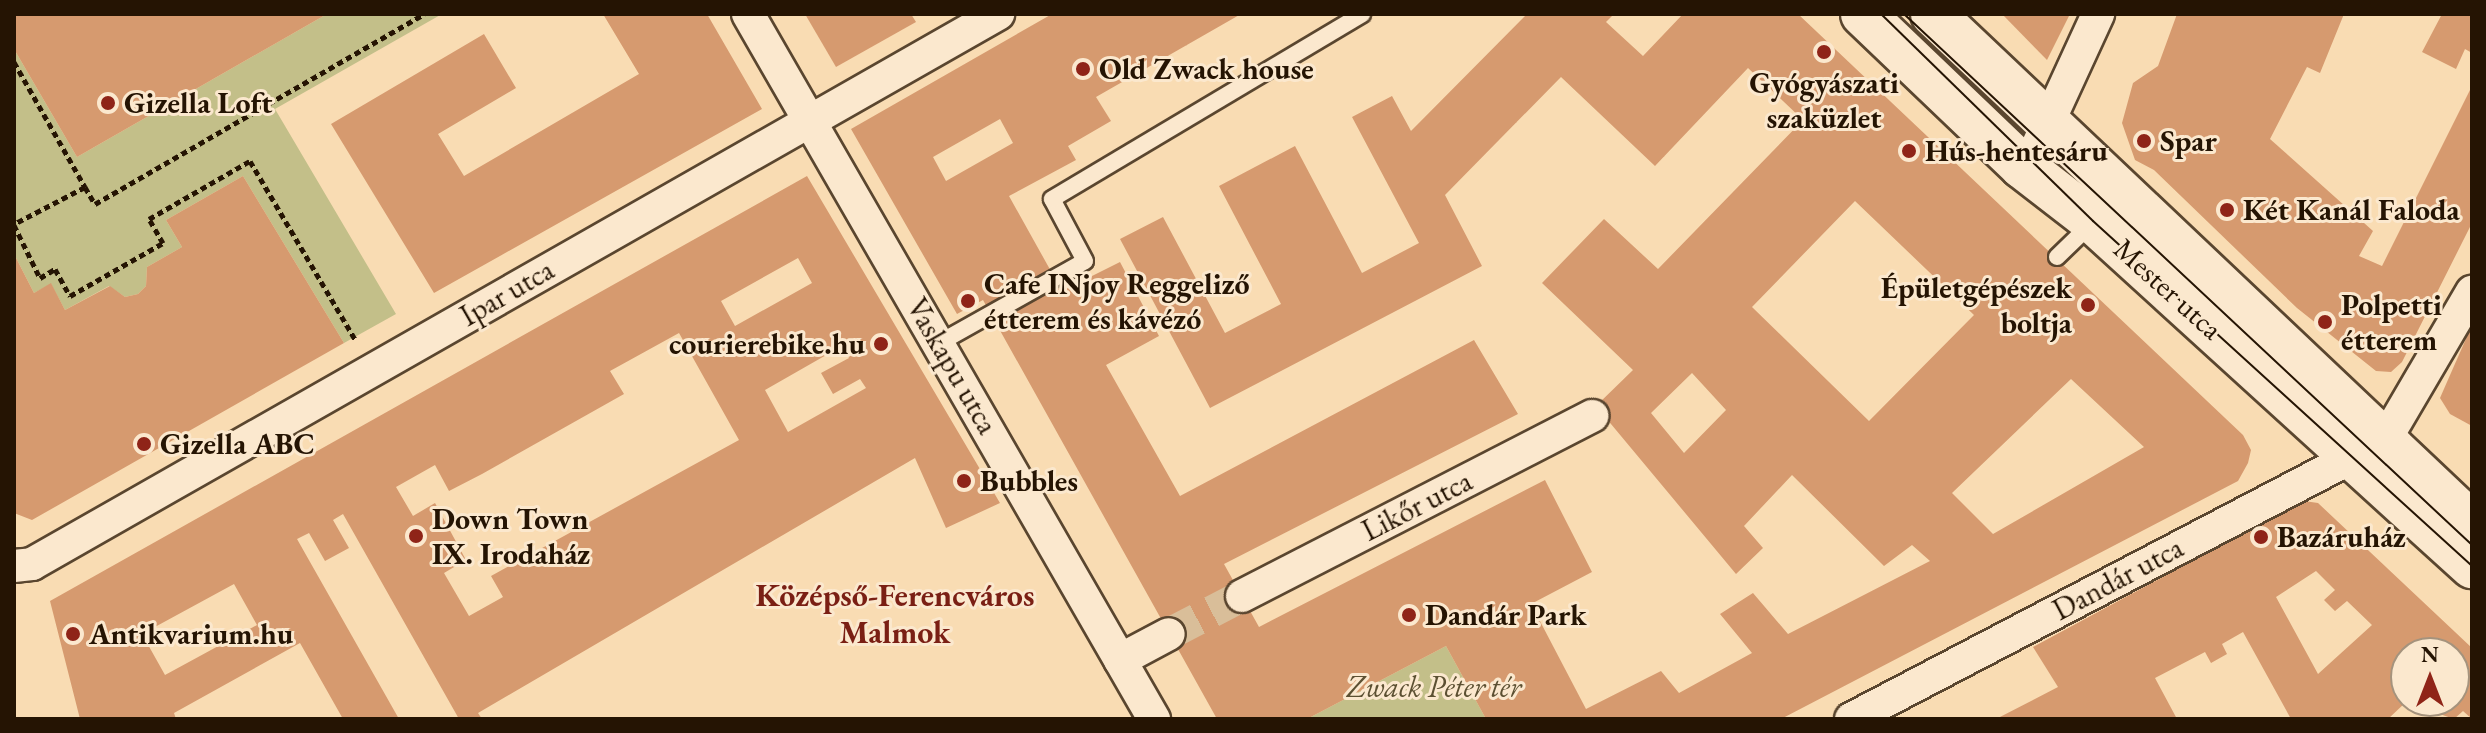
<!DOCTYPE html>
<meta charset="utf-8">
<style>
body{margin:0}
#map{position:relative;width:2486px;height:733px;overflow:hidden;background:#f9dcb3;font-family:"EB Garamond",serif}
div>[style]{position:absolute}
.green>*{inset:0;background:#c3bf89}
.building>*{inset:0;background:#d69a6f}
.street-tunnel>*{height:32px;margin-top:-16px;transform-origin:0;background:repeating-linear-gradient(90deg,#d9be99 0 32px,transparent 0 48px)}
.path>*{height:5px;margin-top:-2.5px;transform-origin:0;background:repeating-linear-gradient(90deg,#251403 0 6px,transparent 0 10px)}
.roads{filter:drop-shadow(2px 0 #5a462f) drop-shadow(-2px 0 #5a462f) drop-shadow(0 2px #5a462f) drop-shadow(0 -2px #5a462f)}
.lane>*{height:16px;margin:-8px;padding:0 8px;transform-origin:8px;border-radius:8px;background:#fbe8ce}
.street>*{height:32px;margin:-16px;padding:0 16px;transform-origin:16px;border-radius:16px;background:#fbe8ce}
.secondary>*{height:44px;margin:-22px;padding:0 22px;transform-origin:22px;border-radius:22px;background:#fbe8ce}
.tram>*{height:2px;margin:-1px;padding:0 1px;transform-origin:1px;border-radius:1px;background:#251403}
.dots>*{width:22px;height:22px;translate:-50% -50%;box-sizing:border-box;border:4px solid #fbe8ce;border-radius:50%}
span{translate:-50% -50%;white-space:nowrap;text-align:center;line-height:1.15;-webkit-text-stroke:6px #fbe8ce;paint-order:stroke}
.poi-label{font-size:30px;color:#251403;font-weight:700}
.left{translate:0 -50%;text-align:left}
.right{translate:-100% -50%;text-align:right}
.street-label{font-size:30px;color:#251403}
.park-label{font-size:30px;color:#5c5032;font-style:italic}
.neighbourhood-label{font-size:32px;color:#7a1f14;font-weight:700}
.frame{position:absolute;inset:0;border:16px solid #251403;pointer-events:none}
.north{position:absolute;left:2390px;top:637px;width:80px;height:80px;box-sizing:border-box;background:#fbe8ce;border:2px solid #a5937d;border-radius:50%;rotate:0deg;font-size:22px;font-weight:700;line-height:32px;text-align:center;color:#251403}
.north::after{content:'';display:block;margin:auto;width:28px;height:36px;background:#8f2418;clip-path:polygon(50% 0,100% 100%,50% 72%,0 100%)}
</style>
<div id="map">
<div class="green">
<i style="clip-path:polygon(327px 14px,442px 14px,275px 109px,396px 314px,344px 343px,243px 176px,166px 220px,182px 247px,147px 267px,146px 286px,138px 294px,125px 297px,109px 286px,65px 310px,51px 284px,34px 293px,14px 254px,14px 49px,77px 157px)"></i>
<i style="clip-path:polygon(1446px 646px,1486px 719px,1307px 719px)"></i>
</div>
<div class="building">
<i style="clip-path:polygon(14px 14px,327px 14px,77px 157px,14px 49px)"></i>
<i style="clip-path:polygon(603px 14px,707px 14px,762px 109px,434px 293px,331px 124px,484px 34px,516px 88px,438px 134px,464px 176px,639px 74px)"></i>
<i style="clip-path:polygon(805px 14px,911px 14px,916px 22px,836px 67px)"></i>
<i style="clip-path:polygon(evenodd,1052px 14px,1241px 14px,1096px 97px,1111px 121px,1068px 146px,1076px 160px,1009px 196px,1062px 291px,1120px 262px,1159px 336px,1106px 365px,1180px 496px,1474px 340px,1518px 414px,1224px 564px,1259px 627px,1545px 480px,1592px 572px,1531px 604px,1586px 709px,1661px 671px,1679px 693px,1752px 653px,1720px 614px,1753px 593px,1788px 634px,1930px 561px,1912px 545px,1884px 566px,1792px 475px,1744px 526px,1763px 548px,1736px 574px,1596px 406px,1633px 370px,1542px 283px,1604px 219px,1658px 269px,1803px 120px,1748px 68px,1655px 166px,1561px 77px,1445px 195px,1482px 266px,1210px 408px,1120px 239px,1163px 217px,1225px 333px,1281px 304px,1219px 186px,1295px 146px,1362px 273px,1419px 243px,1352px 117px,1392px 96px,1411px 131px,1527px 14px,1614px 14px,1606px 22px,1643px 56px,1683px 14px,1798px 14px,2243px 435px,2251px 450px,2248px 463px,2238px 481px,1781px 719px,1486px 719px,1446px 646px,1307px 719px,1217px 719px,983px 300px,957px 314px,851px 129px,1052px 14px,1000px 119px,1013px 143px,946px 181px,933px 157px,1000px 119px,1052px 14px,1855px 201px,1974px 315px,1869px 421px,1752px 307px,1855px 201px,1052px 14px,1692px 373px,1726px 410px,1684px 453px,1651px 413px,1692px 373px,1052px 14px,2071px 379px,2144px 447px,1993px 534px,1952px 493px,2071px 379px)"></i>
<i style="clip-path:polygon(2002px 14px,2070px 14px,2047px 60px)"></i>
<i style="clip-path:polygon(2177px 14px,2344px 14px,2320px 73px,2307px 67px,2270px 139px,2373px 231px,2359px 256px,2382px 266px,2472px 86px,2472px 223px,2402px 362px,2391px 372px,2376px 371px,2297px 308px,2154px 170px,2135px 160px,2122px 123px,2133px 83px,2158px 66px)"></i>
<i style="clip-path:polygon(2442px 14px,2472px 14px,2472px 53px,2465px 49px,2456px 69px,2422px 52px)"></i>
<i style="clip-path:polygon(243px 176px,344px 343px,32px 520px,14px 513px,14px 254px,34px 293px,51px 283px,65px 310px,110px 286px,125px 297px,138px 294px,146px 286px,147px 267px,182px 247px,166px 220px)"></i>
<i style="clip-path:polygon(evenodd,807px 176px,1000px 503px,946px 528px,915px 458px,478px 713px,482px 719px,459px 719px,343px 514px,333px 520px,349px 548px,325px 561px,309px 533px,297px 539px,399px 719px,343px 719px,300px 643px,174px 713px,176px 719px,80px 719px,50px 601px,807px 176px,798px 258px,812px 283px,735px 326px,721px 301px,798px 258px,807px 176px,679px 333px,739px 440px,491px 576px,503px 597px,469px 616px,444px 573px,466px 560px,435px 503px,413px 516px,396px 487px,435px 465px,449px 491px,482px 474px,624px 394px,610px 371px,679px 333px,807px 176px,842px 346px,849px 358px,821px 373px,833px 394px,860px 379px,866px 388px,788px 432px,765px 390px,842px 346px,807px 176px,234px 584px,257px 625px,165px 675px,142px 634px,234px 584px)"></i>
<i style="clip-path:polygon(2472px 325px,2472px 426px,2450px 414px,2440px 398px)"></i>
<i style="clip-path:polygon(evenodd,2304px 501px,2318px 503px,2472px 648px,2472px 719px,2463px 711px,2454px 719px,2437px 713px,2454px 701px,2454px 653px,2406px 653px,2406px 702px,2388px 719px,2291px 719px,2243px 632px,2222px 644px,2227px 654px,2211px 663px,2205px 652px,2155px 678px,2177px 719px,1996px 719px,2058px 687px,2033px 647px,2304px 501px,2316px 571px,2335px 590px,2324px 600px,2335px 611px,2347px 601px,2372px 625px,2318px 674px,2276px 597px,2316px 571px)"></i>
</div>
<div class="street-tunnel">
<i style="left:1169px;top:634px;width:82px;rotate:-27.5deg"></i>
</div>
<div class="path">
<i style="left:14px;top:62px;width:144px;rotate:60.4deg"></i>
<i style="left:85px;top:187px;width:80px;rotate:152.5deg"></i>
<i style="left:85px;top:187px;width:20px;rotate:60deg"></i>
<i style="left:95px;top:204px;width:380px;rotate:-30deg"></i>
<i style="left:14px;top:225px;width:59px;rotate:63.9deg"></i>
<i style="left:40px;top:278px;width:17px;rotate:-31deg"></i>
<i style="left:55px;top:269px;width:31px;rotate:61deg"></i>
<i style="left:70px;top:296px;width:107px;rotate:-29.7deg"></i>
<i style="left:163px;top:243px;width:28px;rotate:-120deg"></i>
<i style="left:149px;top:219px;width:116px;rotate:-29.9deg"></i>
<i style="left:250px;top:161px;width:209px;rotate:59.5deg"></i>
</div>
<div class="roads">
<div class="lane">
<i style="left:2057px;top:257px;width:50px;rotate:-44.2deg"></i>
<i style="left:939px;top:343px;width:167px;rotate:-29.3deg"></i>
<i style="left:1085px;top:261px;width:70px;rotate:-118deg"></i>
<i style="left:1052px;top:199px;width:361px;rotate:-30.8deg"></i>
</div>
<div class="street">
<i style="left:748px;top:14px;width:814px;rotate:60.06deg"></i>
<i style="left:2022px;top:166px;width:11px;rotate:-34deg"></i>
<i style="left:2031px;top:160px;width:161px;rotate:-65.3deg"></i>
<i style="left:14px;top:566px;width:18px;rotate:-6deg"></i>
<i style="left:32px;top:564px;width:1112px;rotate:-29.66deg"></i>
<i style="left:1242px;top:596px;width:394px;rotate:-27.2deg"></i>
<i style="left:1120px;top:660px;width:55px;rotate:-28deg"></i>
<i style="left:1851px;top:719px;width:602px;rotate:-27.59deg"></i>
<i style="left:2385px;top:440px;width:172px;rotate:-59.6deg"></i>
</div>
<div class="secondary">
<i style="left:1863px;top:14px;width:220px;rotate:43.7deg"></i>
<i style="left:2022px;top:166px;width:90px;rotate:37.8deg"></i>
<i style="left:2093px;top:221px;width:513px;rotate:42.31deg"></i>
<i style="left:1933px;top:14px;width:742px;rotate:43.42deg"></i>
</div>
</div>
<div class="tram">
<i style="left:1881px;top:14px;width:296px;rotate:44.3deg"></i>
<i style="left:2093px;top:221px;width:513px;rotate:42.31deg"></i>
<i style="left:1904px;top:14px;width:778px;rotate:43.07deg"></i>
</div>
<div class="dots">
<i style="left:1824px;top:52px;background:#8f2418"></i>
<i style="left:1083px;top:69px;background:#8f2418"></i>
<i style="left:108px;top:103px;background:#8f2418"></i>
<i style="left:2144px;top:141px;background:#8f2418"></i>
<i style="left:1909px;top:151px;background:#8f2418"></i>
<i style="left:2227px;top:210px;background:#8f2418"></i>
<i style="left:968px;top:301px;background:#8f2418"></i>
<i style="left:2088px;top:305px;background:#8f2418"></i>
<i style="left:2325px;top:322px;background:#8f2418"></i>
<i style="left:881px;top:344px;background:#8f2418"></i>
<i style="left:144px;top:444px;background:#8f2418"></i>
<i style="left:964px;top:481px;background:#8f2418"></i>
<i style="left:416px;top:536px;background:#8f2418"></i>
<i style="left:2261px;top:537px;background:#8f2418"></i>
<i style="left:1409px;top:615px;background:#8f2418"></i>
<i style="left:73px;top:634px;background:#8f2418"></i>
</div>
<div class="poi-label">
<span class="left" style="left:1099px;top:69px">Old Zwack house</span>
<span style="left:1824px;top:100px">Gyógyászati<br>szaküzlet</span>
<span class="left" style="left:124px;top:103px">Gizella Loft</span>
<span class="left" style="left:2160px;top:141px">Spar</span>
<span class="left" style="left:1925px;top:151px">Hús-hentesáru</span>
<span class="left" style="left:2243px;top:210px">Két Kanál Faloda</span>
<span class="left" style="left:984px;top:301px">Cafe INjoy Reggeliző<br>étterem és kávézó</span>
<span class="right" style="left:2072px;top:305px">Épületgépészek<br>boltja</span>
<span class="left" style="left:2341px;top:322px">Polpetti<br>étterem</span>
<span class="right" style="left:865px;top:344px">courierebike.hu</span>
<span class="left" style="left:160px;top:444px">Gizella ABC</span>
<span class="left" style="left:980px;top:481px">Bubbles</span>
<span class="left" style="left:432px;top:536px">Down Town<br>IX. Irodaház</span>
<span class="left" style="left:2277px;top:537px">Bazáruház</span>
<span class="left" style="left:1425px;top:615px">Dandár Park</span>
<span class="left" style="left:89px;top:634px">Antikvarium.hu</span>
</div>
<div class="street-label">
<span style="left:2168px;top:289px;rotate:42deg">Mester utca</span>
<span style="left:507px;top:293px;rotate:-30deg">Ipar utca</span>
<span style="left:952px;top:366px;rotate:60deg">Vaskapu utca</span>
<span style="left:1417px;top:506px;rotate:-27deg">Likőr utca</span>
<span style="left:2118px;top:579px;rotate:-28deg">Dandár utca</span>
</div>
<div class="park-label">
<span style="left:1434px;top:687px">Zwack Péter tér</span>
</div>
<div class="neighbourhood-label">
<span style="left:895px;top:614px">Középső-Ferencváros<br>Malmok</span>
</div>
<div class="frame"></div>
<div class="north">N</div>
</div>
